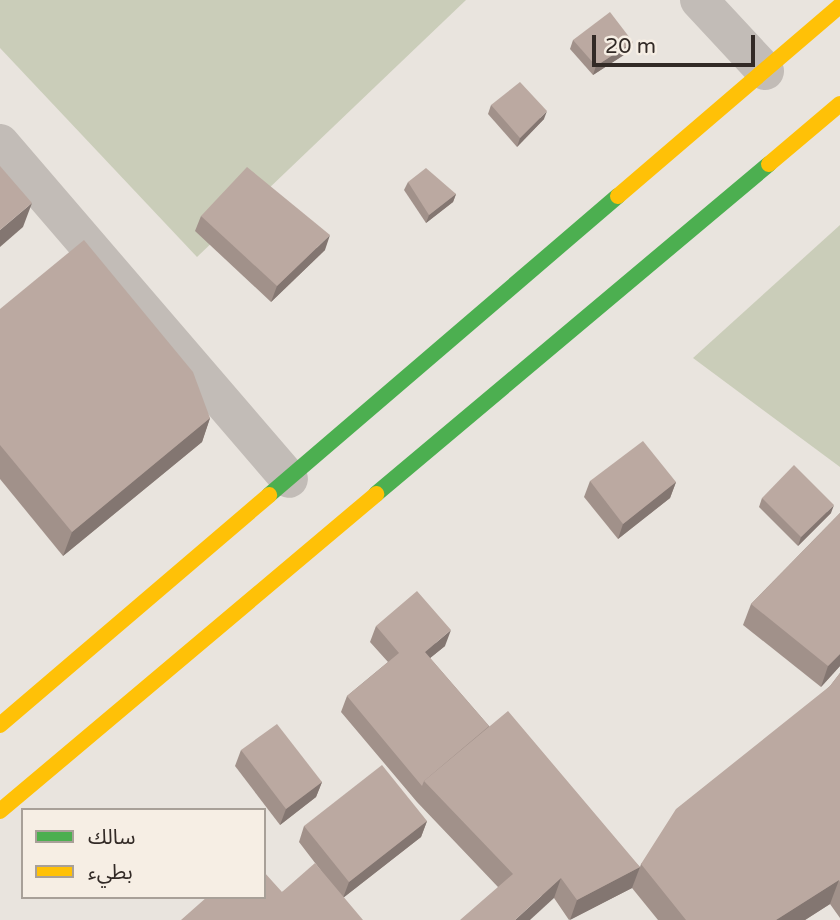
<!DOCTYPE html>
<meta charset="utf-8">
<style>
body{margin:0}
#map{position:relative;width:840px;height:920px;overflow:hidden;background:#e9e4de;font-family:"Varela Round","Noto Sans Arabic",sans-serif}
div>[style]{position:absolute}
.green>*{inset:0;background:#cacdb9}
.street>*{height:38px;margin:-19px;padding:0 19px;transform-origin:19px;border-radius:19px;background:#c2bcb7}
.fast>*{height:16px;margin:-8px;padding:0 8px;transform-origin:8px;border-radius:8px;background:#4caf50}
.slow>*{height:16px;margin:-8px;padding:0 8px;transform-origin:8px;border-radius:8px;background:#ffc107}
.wall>*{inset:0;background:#a1918a}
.shaded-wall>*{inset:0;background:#837671}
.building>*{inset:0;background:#bba9a1}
span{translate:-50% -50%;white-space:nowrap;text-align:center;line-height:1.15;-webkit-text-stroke:5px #f6eee4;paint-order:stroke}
.legend{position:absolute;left:21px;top:808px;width:245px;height:91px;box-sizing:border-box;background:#f6eee4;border:2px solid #a8a098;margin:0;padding:9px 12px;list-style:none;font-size:21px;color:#322a26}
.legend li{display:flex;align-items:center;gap:14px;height:35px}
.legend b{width:35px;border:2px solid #a8a098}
.scale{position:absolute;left:592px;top:35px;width:163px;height:32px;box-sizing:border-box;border:4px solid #322a26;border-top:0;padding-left:9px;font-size:21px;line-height:24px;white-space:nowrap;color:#322a26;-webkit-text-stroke:5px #f6eee4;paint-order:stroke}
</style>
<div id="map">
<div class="green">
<i style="clip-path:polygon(0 0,466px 0,197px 257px,0 48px)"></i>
<i style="clip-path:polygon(840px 225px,840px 467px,693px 358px)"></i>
</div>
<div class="street">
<i style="left:699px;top:0;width:97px;rotate:47.1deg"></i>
<i style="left:0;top:143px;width:443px;rotate:49.3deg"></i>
</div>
<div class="fast">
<i style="left:376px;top:494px;width:513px;rotate:-40.02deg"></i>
<i style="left:269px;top:495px;width:460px;rotate:-40.6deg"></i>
</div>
<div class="slow">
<i style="left:769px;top:164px;width:93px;rotate:-40.2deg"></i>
<i style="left:618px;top:196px;width:292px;rotate:-40.6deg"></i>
<i style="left:0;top:725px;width:354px;rotate:-40.5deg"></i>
<i style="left:0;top:811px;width:492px;rotate:-40.1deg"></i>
</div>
<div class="wall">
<i style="clip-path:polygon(573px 40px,633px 42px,630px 51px,593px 75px,570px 49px)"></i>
<i style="clip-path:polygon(491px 105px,544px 119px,517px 147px,488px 114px)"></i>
<i style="clip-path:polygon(408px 182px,456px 194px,453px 202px,426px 223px,404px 190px)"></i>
<i style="clip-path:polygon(201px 216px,325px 250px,271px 302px,195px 231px)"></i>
<i style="clip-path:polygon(0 309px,210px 418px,202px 442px,63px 556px,0 479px)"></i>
<i style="clip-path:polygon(590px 481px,676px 482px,670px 498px,618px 539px,584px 497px)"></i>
<i style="clip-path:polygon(762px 498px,831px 513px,798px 546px,759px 507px)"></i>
<i style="clip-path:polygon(840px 513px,840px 666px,821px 687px,743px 625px,751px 604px)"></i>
<i style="clip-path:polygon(376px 626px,445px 646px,430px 658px,489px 726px,640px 867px,641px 864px,830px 686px,840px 673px,840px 918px,830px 904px,805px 920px,658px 920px,632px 888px,569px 920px,554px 898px,498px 887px,417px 802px,341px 712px,347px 696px,388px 662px,370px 642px)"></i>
<i style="clip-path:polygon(241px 750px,322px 782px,316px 797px,280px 825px,235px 766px)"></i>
<i style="clip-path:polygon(427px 821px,421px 837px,344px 897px,282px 892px,322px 872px,299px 842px,304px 826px)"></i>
</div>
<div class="shaded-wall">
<i style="clip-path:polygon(633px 42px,630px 51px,593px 75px,596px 66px)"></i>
<i style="clip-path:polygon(547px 111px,544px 119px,517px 147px,520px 138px)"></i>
<i style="clip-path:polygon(456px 194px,453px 202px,426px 223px,429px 215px)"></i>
<i style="clip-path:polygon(32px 203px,23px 227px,0 247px,0 230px)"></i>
<i style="clip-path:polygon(330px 235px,325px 250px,271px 302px,277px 286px)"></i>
<i style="clip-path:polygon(210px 418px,202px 442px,63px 556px,72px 532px)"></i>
<i style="clip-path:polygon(676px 482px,670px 498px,618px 539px,623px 524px)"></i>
<i style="clip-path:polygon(834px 505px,831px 513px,798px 546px,801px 537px)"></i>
<i style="clip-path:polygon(451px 630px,445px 646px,419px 667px,425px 652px)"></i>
<i style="clip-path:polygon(840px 654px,840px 666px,821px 687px,828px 666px)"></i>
<i style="clip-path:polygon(322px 782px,316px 797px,280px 825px,286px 809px)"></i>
<i style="clip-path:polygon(427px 821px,421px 837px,343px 898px,349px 882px)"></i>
<i style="clip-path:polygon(640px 867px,632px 888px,570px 920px,577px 900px)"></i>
<i style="clip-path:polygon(561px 878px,554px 898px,530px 920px,515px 920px)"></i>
<i style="clip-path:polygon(839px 880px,830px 904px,805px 920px,776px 920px)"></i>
</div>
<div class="building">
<i style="clip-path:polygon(610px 12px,633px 42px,596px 66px,573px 40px)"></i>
<i style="clip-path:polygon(520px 82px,547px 111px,520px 138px,491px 105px)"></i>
<i style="clip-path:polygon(0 166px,32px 203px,0 230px)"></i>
<i style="clip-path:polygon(247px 167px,330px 235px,277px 286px,201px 216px)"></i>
<i style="clip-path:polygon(426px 168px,456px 194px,429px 215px,408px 182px)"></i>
<i style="clip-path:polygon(84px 240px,193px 372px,210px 418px,72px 532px,0 445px,0 309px)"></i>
<i style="clip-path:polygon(643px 441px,676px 482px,623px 524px,590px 481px)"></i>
<i style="clip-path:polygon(794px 465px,834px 505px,801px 537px,762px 498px)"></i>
<i style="clip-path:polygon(840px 513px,840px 654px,828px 666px,751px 604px)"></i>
<i style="clip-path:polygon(417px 591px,451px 630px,425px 652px,489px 726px,424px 781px,422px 786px,347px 696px,399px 653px,376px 626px)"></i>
<i style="clip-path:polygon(840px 673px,840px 882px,839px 880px,776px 920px,686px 920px,641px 864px,676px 809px,830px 686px)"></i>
<i style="clip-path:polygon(508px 711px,640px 867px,577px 900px,561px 878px,515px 920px,460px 920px,513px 874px,424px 781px)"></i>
<i style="clip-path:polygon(277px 724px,322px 782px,286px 809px,241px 750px)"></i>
<i style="clip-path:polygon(382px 765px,427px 821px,349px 882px,304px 826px)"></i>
<i style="clip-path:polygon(315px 863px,363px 920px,181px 920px,207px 897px,264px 897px,264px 872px,282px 892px)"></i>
</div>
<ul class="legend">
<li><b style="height:9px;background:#4caf50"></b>سالك</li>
<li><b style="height:9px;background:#ffc107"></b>بطيء</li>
</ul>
<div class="scale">20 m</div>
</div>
